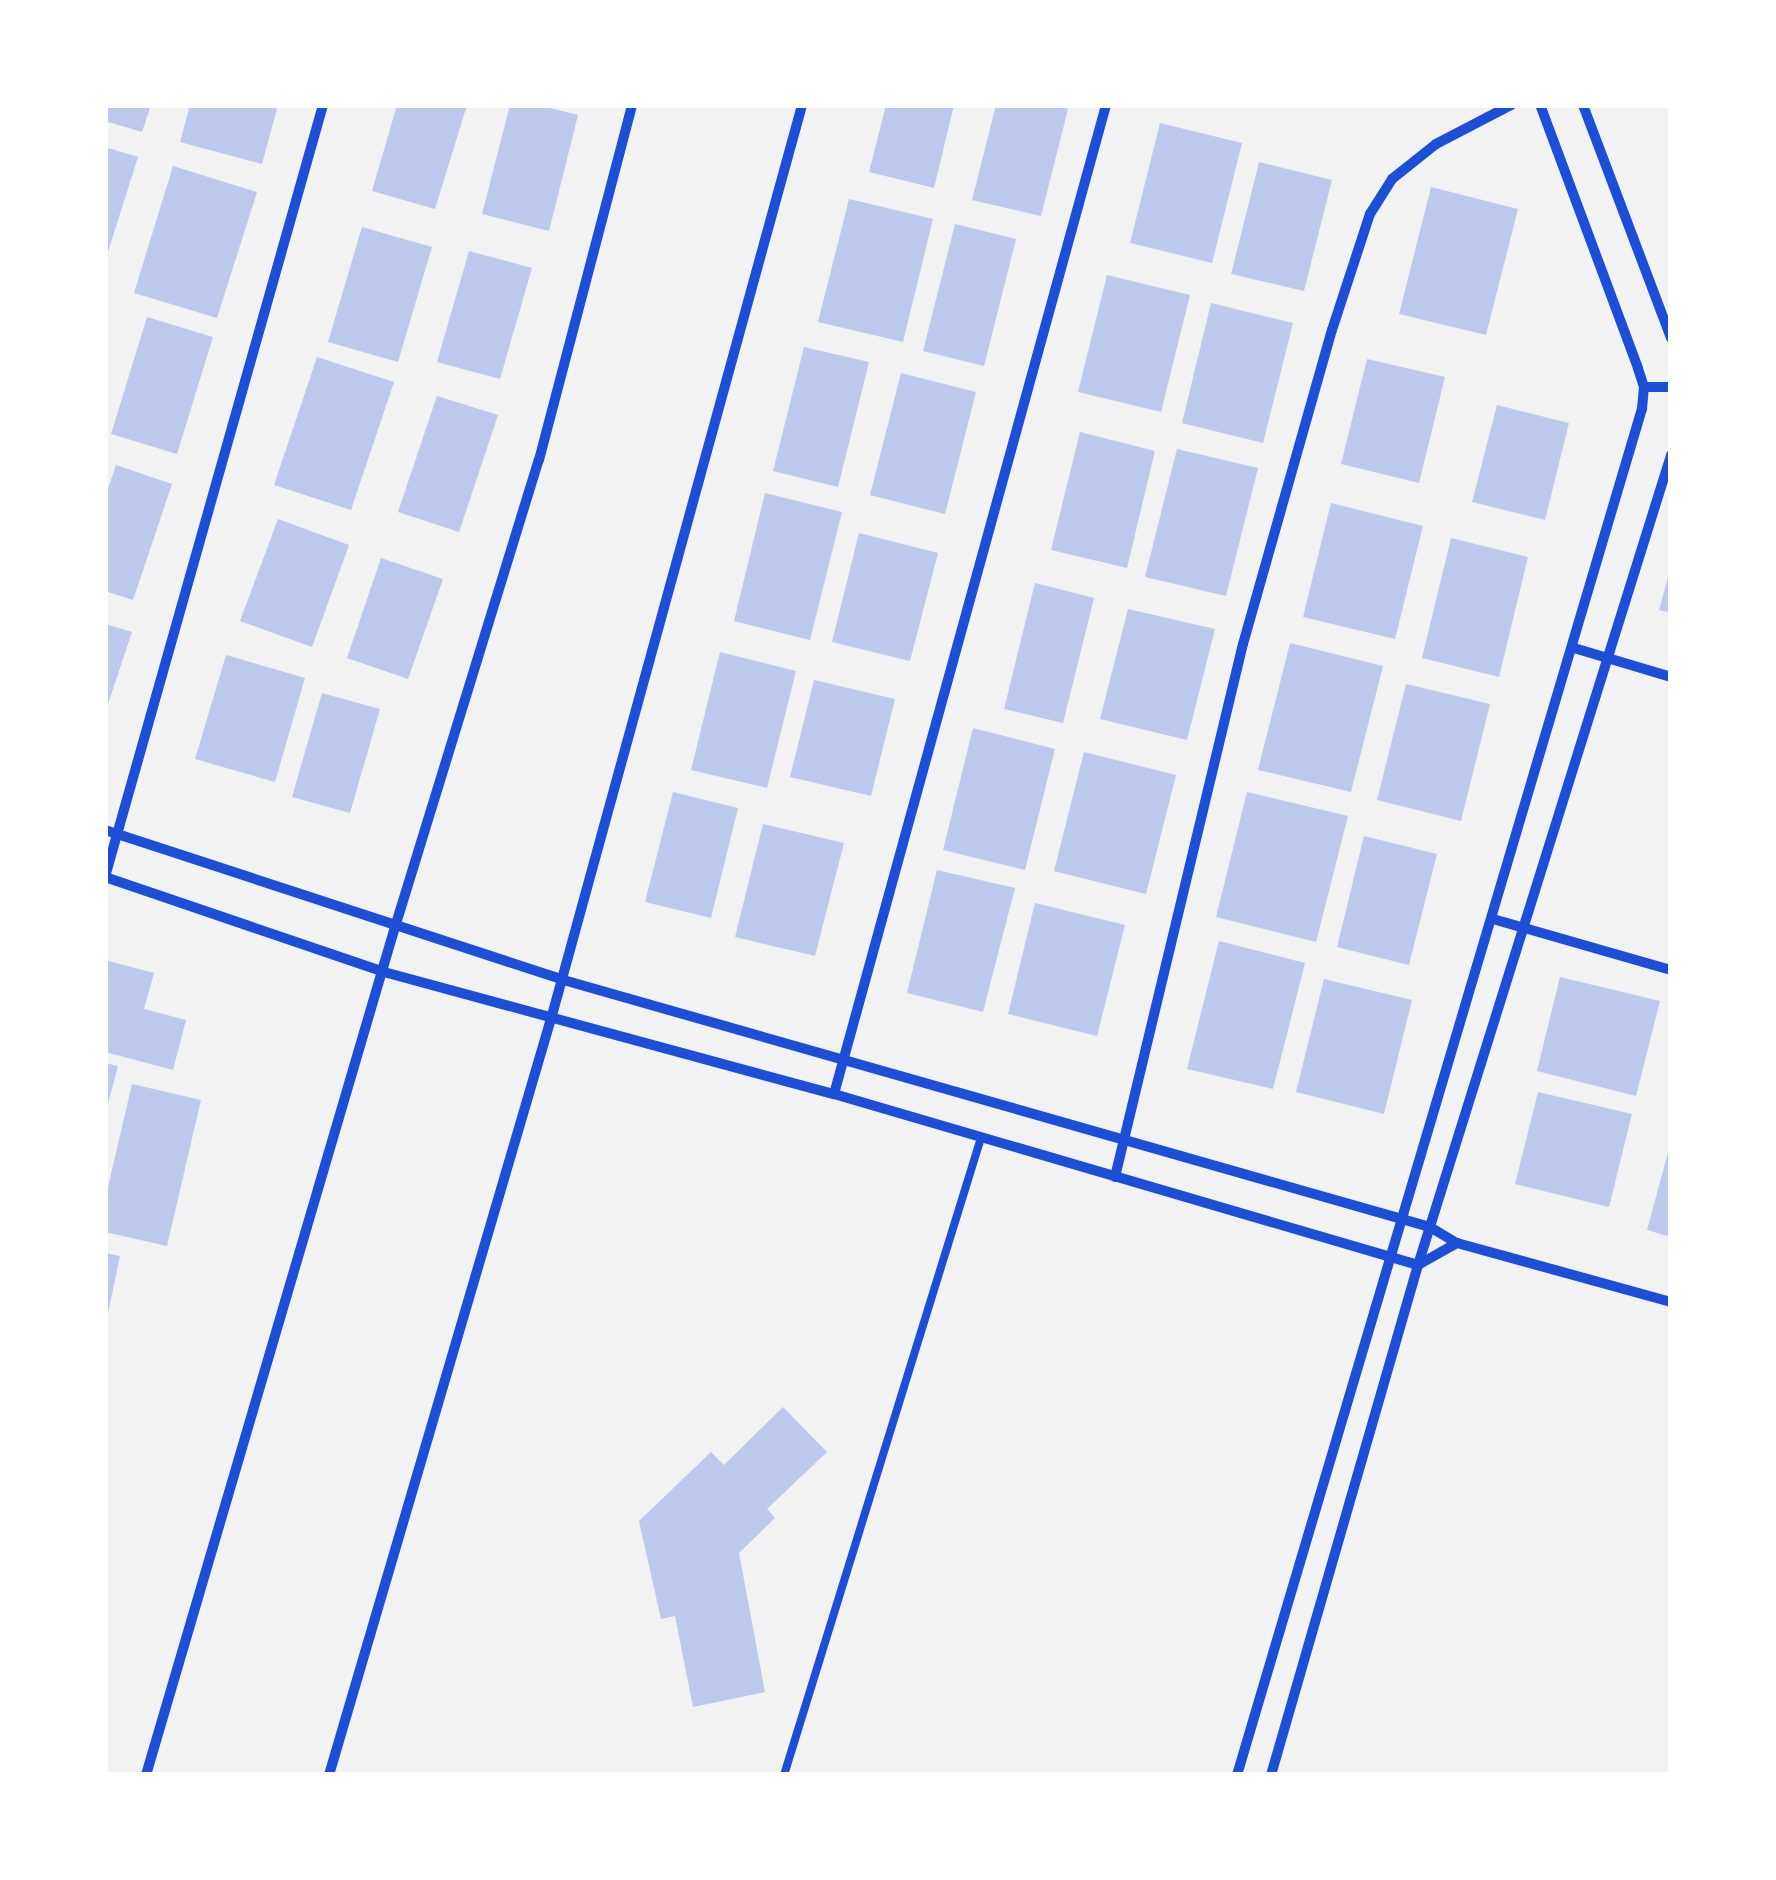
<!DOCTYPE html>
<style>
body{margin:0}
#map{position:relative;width:1776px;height:1880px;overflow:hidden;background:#f2f2f2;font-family:"Sofia Sans Condensed",sans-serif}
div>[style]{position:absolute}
.building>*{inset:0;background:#bdc9ec}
.service>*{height:8px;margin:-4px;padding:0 4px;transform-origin:4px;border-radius:4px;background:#1d4ed8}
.minor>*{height:10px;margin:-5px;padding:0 5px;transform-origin:5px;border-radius:5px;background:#1d4ed8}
span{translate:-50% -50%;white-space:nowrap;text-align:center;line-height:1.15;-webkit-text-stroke:8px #fff;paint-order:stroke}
.frame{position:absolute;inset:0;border:108px solid #fff;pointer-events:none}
</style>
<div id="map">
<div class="building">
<i style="clip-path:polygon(105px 105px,151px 105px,142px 132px,105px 121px)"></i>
<i style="clip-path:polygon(190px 105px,278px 105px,262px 164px,180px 142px)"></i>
<i style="clip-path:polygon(397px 105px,467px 105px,435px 209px,372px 191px)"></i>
<i style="clip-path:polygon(510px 105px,538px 105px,578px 115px,549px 231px,482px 214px)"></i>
<i style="clip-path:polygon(886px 105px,954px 105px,934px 188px,869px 172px)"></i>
<i style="clip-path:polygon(996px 105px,1069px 105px,1041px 216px,972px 200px)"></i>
<i style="clip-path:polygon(1160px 123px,1242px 143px,1212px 263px,1130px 243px)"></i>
<i style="clip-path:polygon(105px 147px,138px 157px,106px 258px,105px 258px)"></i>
<i style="clip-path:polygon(1259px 162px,1332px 180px,1304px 291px,1231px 274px)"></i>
<i style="clip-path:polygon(173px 166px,257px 192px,217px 318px,134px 293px)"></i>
<i style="clip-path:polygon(1431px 187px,1518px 209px,1486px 335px,1399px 314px)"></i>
<i style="clip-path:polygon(849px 199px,933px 219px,903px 342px,818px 322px)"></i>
<i style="clip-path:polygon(955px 224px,1016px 239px,984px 366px,923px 351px)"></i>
<i style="clip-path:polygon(362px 227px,432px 247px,398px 362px,328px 342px)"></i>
<i style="clip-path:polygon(469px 251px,532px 268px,500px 379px,437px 362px)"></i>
<i style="clip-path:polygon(1107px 275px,1190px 295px,1161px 412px,1078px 392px)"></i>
<i style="clip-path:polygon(1211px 303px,1293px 323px,1263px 443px,1182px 423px)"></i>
<i style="clip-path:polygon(147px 317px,213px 337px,177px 454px,111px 434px)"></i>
<i style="clip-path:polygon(804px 347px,869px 362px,838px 487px,773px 471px)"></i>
<i style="clip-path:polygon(317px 357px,394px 382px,351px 510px,274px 485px)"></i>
<i style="clip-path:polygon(1367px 359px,1445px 377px,1419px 483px,1341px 464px)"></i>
<i style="clip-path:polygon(901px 373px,976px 392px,945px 514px,870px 495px)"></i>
<i style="clip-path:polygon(437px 396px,498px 415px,459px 532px,398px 512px)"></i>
<i style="clip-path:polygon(1497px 405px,1569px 423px,1545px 520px,1472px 502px)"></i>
<i style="clip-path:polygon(1080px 432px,1155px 451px,1127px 568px,1051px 550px)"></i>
<i style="clip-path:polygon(1177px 449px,1258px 468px,1226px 596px,1145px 577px)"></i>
<i style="clip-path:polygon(116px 465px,172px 484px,133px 600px,105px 591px,105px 497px)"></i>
<i style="clip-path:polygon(765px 493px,842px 512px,810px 640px,734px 621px)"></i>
<i style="clip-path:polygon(1331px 503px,1423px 526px,1395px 639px,1303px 617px)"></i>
<i style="clip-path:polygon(278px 519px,349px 545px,312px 647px,240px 621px)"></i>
<i style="clip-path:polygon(859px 533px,938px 553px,910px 661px,832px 642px)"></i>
<i style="clip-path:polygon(1451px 538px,1528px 557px,1499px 677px,1422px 658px)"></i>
<i style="clip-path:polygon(381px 558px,443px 579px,408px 679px,347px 658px)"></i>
<i style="clip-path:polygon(1670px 570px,1671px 570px,1671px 613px,1659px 610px)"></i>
<i style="clip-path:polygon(1035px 583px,1094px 598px,1063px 723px,1004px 709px)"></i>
<i style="clip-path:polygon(1128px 609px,1215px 629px,1187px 740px,1100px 719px)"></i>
<i style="clip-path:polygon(105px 624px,132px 632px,106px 710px,105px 710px)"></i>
<i style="clip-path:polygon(1290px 643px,1383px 666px,1351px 792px,1258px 770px)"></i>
<i style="clip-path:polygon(720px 652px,796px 671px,767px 788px,691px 770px)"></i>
<i style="clip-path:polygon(226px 655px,305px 678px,275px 782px,195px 759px)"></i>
<i style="clip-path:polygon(814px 680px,895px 699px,871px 796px,790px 777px)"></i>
<i style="clip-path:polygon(1406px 684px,1490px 704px,1461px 821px,1377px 800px)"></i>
<i style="clip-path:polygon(322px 693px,380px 709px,350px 813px,292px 797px)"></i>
<i style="clip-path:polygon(973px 728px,1055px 749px,1025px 870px,943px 850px)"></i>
<i style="clip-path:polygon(1084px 752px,1176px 775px,1146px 894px,1054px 871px)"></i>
<i style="clip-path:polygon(673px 792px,738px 808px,711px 918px,645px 902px)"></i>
<i style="clip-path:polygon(1247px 792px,1348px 816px,1316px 942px,1216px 917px)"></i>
<i style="clip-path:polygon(763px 824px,844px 843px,815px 956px,735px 937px)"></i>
<i style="clip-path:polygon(1364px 836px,1437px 854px,1409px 965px,1337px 947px)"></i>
<i style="clip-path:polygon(937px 870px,1015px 888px,983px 1012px,907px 993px)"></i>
<i style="clip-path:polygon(1035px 903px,1125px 925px,1097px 1036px,1008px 1014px)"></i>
<i style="clip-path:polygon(1219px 941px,1305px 963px,1273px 1089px,1187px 1069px)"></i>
<i style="clip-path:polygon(105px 960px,154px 973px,144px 1009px,186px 1020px,173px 1070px,105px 1052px)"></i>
<i style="clip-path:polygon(1560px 977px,1660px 1001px,1636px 1096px,1537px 1071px)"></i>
<i style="clip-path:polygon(1324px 979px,1412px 1000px,1384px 1114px,1296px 1092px)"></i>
<i style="clip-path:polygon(105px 1063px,118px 1066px,106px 1111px,105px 1111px)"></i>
<i style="clip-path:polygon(132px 1084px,201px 1100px,167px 1246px,105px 1232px,105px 1200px)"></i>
<i style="clip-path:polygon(1538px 1092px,1632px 1114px,1609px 1207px,1515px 1184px)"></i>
<i style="clip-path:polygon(1670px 1145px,1671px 1145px,1671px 1237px,1647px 1230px)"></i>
<i style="clip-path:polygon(105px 1253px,120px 1256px,107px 1318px,105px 1317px)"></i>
<i style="clip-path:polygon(783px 1407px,827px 1452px,767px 1509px,775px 1518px,739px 1553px,765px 1692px,693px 1707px,675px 1616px,661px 1619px,639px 1521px,711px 1452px,724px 1465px)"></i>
</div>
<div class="service">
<i style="left:784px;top:1775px;width:667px;rotate:-72.82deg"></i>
</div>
<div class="minor">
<i style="left:1583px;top:105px;width:249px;rotate:69.3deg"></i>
<i style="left:1644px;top:387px;width:27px"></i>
<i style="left:1574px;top:648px;width:101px;rotate:16.6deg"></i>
<i style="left:105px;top:830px;width:479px;rotate:18.1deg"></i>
<i style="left:560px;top:979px;width:905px;rotate:15.91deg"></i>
<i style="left:1430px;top:1227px;width:31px;rotate:31deg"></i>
<i style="left:1457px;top:1243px;width:222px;rotate:15.4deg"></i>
<i style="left:105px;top:877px;width:295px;rotate:18.8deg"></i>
<i style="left:384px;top:972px;width:466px;rotate:15.2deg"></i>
<i style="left:834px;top:1094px;width:609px;rotate:16.32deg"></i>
<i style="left:1418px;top:1265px;width:45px;rotate:-29.4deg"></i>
<i style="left:105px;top:877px;width:802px;rotate:-74.23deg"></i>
<i style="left:1493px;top:919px;width:185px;rotate:16deg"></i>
<i style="left:834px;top:1094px;width:1026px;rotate:-74.62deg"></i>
<i style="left:1115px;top:1177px;width:548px;rotate:-76.5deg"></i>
<i style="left:1243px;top:644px;width:326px;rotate:-74.2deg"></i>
<i style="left:1332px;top:330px;width:122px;rotate:-71.9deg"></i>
<i style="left:1370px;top:214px;width:41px;rotate:-57.8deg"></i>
<i style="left:1392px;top:179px;width:56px;rotate:-38.5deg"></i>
<i style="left:1436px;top:144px;width:85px;rotate:-27.5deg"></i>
<i style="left:146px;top:1775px;width:884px;rotate:-73.64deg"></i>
<i style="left:395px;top:927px;width:489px;rotate:-72.9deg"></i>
<i style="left:539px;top:460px;width:367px;rotate:-75.3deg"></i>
<i style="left:329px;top:1775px;width:788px;rotate:-73.64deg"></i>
<i style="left:551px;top:1019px;width:948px;rotate:-74.64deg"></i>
<i style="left:1237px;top:1775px;width:1425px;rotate:-73.49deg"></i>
<i style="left:1642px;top:409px;width:22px;rotate:-85deg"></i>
<i style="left:1644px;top:387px;width:20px;rotate:-108deg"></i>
<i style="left:1638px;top:368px;width:281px;rotate:-110.4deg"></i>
<i style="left:1271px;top:1775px;width:531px;rotate:-73.92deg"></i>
<i style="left:1418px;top:1265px;width:849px;rotate:-72.65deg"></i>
</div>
<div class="frame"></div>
</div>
